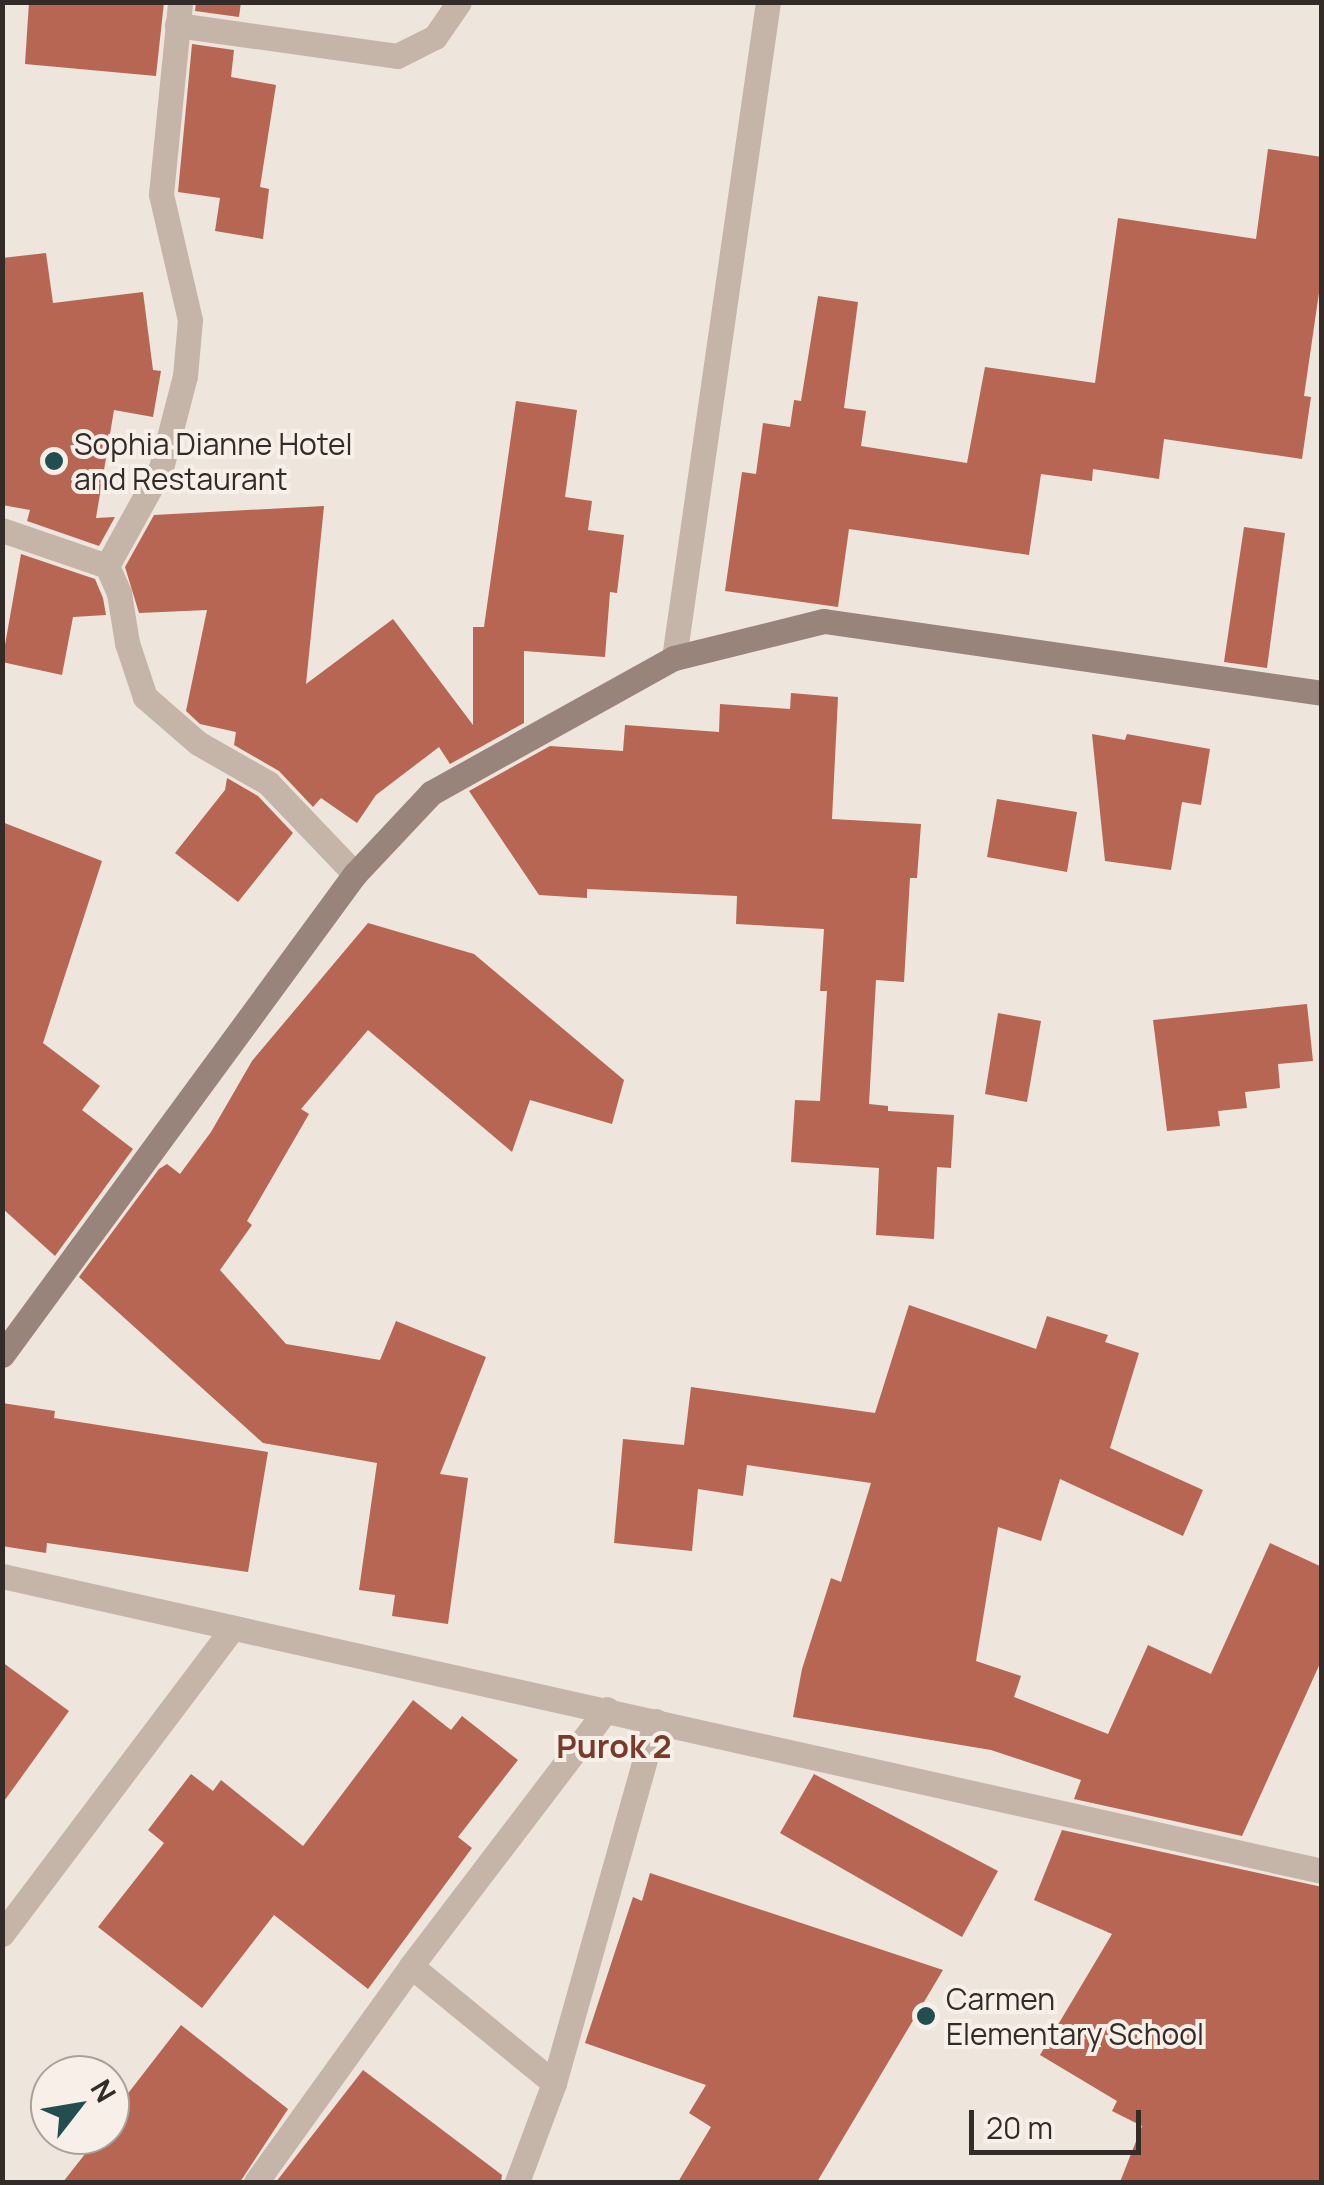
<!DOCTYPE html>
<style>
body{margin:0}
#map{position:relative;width:1324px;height:2185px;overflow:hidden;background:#eee5dc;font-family:Manrope,sans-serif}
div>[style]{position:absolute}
.building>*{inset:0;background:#b66652}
.street>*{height:25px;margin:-12.5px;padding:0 12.5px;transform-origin:12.5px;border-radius:12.5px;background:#c5b5a9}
.secondary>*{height:25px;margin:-12.5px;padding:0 12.5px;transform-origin:12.5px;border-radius:12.5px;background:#98847b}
.dots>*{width:28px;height:28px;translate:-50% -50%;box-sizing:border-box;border:5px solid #f7efe8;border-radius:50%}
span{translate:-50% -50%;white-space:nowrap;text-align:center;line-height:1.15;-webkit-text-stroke:8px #f7efe8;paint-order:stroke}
.poi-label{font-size:30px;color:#332b28}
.left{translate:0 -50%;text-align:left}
.neighbourhood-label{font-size:32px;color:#783b2b;font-weight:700}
.frame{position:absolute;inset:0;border:5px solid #332b28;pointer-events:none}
.north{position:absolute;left:30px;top:2055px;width:100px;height:100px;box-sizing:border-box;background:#f7efe8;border:2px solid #a9a19b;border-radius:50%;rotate:59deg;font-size:28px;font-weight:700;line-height:40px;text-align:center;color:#332b28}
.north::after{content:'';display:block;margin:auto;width:35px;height:45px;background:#234e4f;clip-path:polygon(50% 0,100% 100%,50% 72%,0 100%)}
.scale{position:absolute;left:969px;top:2110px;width:172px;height:45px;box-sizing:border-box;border:5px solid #332b28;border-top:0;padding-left:12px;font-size:30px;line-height:35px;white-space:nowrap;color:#332b28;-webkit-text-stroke:8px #f7efe8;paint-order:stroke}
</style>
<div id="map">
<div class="building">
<i style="clip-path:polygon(29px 2px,164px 2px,156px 76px,25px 64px)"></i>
<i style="clip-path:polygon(196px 2px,241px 2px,239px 17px,195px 11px)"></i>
<i style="clip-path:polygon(192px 44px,234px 50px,231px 77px,276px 85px,260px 187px,269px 189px,263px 239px,215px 231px,220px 198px,178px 192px)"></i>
<i style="clip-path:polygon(1268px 149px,1322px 157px,1322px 272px,1304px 396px,1311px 397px,1302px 459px,1164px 439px,1159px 479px,1093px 469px,1092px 481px,1041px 474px,1029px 555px,849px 529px,838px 607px,725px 591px,742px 472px,756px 474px,763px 423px,790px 427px,794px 400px,801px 401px,818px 296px,858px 302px,844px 408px,866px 411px,861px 446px,967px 463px,985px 367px,1095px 383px,1118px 218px,1256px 239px)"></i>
<i style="clip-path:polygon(46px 253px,53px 303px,143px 292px,153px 370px,161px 371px,153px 417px,114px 410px,96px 518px,115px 517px,99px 546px,27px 521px,30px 510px,2px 505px,2px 258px)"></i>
<i style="clip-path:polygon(516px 401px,577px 410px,565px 497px,592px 501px,588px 530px,624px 535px,617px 593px,610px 592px,605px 657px,524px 651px,524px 723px,450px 764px,439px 747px,376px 795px,357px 823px,321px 798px,313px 807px,279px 771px,234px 745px,236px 732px,200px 724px,186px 711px,207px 610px,139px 613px,125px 567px,154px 515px,324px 506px,306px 684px,393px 619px,473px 725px,473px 627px,484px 627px)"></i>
<i style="clip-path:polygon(1244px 527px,1285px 533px,1267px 668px,1224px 662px)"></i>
<i style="clip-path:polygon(21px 554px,95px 579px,103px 598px,106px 615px,73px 617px,62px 675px,2px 662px)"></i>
<i style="clip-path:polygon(791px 693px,838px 697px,832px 819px,921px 824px,917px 878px,910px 878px,904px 982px,876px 980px,869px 1104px,888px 1106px,888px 1111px,954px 1115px,951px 1168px,937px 1167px,934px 1239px,876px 1235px,879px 1168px,791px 1162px,795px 1100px,820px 1101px,827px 991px,820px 991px,824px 929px,736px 924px,737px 896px,587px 889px,587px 898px,539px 895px,469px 791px,550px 746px,623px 751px,625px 725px,719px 732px,720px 704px,790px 709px)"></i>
<i style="clip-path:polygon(1092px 734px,1125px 740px,1127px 734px,1210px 749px,1201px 805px,1182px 802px,1171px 870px,1105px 861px)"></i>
<i style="clip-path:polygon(227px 778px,258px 796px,293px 833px,238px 902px,175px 853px,225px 790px)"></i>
<i style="clip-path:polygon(997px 799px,1077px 812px,1067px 872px,987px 857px)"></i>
<i style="clip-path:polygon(2px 822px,102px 861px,43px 1043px,100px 1086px,82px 1110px,133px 1149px,55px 1256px,2px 1208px)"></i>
<i style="clip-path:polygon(368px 923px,474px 954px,624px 1080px,612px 1124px,530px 1100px,512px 1152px,368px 1030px,301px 1109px,309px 1114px,247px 1221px,252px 1225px,220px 1270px,286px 1344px,380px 1360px,396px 1321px,486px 1357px,440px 1474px,468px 1478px,448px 1624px,392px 1616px,395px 1595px,359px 1590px,377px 1463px,263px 1443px,79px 1277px,159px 1169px,167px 1164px,180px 1174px,211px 1132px,252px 1061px)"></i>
<i style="clip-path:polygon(1307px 1004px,1313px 1061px,1278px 1064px,1280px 1088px,1245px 1092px,1247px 1108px,1218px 1111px,1220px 1126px,1167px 1131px,1153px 1020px)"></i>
<i style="clip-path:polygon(998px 1013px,1041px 1021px,1027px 1102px,985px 1094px)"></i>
<i style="clip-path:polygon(909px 1305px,1036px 1349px,1047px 1316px,1108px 1335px,1105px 1342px,1139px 1353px,1110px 1448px,1203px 1490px,1183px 1536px,1060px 1479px,1041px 1541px,998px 1527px,976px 1661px,1021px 1676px,1014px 1697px,1108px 1734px,1148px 1645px,1211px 1674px,1270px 1543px,1322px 1567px,1322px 1659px,1242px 1836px,1074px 1799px,1081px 1780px,991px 1750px,793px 1717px,802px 1669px,831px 1578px,841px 1582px,871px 1483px,747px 1465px,743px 1496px,698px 1489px,692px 1551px,614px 1543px,623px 1439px,684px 1445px,691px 1387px,875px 1413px)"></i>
<i style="clip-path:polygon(2px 1403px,55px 1411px,54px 1418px,268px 1452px,248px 1572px,47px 1543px,46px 1553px,2px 1546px)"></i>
<i style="clip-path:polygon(2px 1662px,69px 1711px,2px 1804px)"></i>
<i style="clip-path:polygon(413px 1700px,451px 1730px,462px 1716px,518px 1760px,458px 1837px,472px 1848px,368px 1989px,274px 1915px,202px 2008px,98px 1927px,164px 1843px,148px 1830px,191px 1774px,213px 1791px,221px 1780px,303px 1846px)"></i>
<i style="clip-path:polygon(814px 1774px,998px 1871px,962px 1937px,780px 1833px)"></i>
<i style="clip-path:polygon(1062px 1830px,1322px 1887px,1322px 2182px,1120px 2182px,1142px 2126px,1112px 2111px,1117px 2101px,1040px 2055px,1112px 1934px,1034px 1900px)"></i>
<i style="clip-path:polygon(650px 1873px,943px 1970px,817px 2182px,678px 2182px,711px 2127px,689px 2113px,706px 2085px,585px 2043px,633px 1897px,642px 1901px)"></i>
<i style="clip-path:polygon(181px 2025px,288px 2109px,240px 2182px,63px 2182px,100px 2135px,110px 2135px,110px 2122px,119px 2105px)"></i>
<i style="clip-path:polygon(363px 2070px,502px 2175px,501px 2182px,276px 2182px)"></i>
</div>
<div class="street">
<i style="left:177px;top:25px;width:222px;rotate:8deg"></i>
<i style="left:397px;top:56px;width:42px;rotate:-26.6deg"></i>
<i style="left:435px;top:37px;width:42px;rotate:-55.6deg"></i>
<i style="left:2px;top:530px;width:111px;rotate:18.9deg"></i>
<i style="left:107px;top:566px;width:30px;rotate:66deg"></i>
<i style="left:119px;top:593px;width:51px;rotate:80.9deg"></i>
<i style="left:127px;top:643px;width:57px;rotate:71.6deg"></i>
<i style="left:145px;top:697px;width:70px;rotate:41deg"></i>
<i style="left:198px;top:743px;width:81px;rotate:29.7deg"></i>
<i style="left:268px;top:783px;width:126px;rotate:46.3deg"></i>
<i style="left:107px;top:566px;width:112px;rotate:-61.1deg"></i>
<i style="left:161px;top:468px;width:95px;rotate:-75.4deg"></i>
<i style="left:185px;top:376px;width:56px;rotate:-84.9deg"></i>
<i style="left:190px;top:320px;width:129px;rotate:-103deg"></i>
<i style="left:161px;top:194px;width:193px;rotate:-84.3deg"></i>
<i style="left:674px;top:658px;width:663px;rotate:-81.85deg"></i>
<i style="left:2px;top:1576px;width:1353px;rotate:12.6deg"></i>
<i style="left:2px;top:1934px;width:382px;rotate:-53deg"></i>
<i style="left:411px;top:1966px;width:185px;rotate:39.3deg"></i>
<i style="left:554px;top:2083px;width:106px;rotate:110.5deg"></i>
<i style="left:554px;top:2083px;width:376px;rotate:-74.3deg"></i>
<i style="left:256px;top:2182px;width:266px;rotate:-54.3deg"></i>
<i style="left:411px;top:1966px;width:323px;rotate:-52.7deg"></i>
</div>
<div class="secondary">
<i style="left:2px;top:1355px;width:597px;rotate:-53.73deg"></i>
<i style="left:355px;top:874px;width:111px;rotate:-46.8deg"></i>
<i style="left:431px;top:793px;width:278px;rotate:-29.1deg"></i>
<i style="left:674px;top:658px;width:154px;rotate:-13.9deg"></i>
<i style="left:824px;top:621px;width:503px;rotate:8.23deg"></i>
</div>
<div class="dots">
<i style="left:54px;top:461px;background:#234e4f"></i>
<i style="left:926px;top:2016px;background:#234e4f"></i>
</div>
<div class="poi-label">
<span class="left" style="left:74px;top:461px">Sophia Dianne Hotel<br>and Restaurant</span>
<span class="left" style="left:946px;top:2016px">Carmen<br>Elementary School</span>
</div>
<div class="neighbourhood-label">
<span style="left:614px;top:1746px">Purok 2</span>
</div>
<div class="frame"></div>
<div class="north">N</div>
<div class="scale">20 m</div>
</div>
